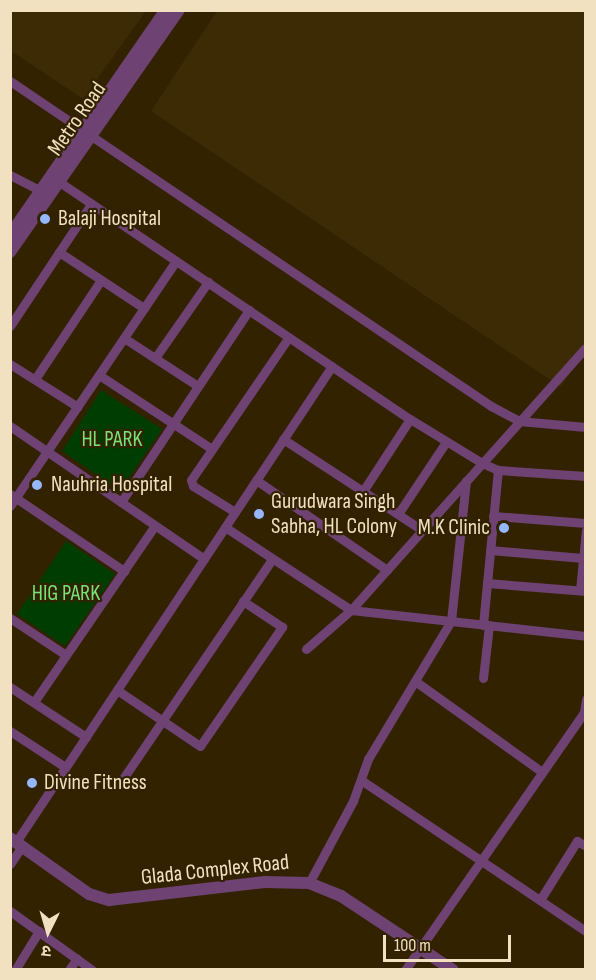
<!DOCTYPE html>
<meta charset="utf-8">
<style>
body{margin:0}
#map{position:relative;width:596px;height:980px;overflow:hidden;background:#322200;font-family:"Sofia Sans Condensed","Noto Sans Devanagari",sans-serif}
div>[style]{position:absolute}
.built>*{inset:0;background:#3c2b04}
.green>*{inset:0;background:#003d03}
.minor>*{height:9px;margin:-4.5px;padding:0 4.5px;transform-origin:4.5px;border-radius:4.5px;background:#6e4272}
.tertiary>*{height:12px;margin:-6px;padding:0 6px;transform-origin:6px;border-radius:6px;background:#6e4272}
.dots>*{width:16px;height:16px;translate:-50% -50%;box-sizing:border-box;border:3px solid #322200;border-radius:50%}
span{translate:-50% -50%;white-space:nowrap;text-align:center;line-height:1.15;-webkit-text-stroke:4.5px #322200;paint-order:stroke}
.street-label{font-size:22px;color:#f1e1c1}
.poi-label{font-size:22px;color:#f1e1c1}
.left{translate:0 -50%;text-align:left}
.right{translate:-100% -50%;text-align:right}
.park-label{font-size:22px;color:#78e378}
.frame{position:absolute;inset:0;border:12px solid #f1e1c1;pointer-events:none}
.north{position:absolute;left:18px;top:902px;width:60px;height:60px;-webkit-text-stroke:4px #322200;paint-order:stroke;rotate:185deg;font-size:16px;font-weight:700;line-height:24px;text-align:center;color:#f1e1c1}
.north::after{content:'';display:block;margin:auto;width:21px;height:27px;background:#f1e1c1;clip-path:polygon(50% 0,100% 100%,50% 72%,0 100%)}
.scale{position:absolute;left:383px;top:935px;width:128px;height:27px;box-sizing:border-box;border:3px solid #f1e1c1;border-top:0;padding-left:8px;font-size:18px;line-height:21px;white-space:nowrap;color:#f1e1c1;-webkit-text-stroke:4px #322200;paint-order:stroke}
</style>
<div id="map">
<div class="built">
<i style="clip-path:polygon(10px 11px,11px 10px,146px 11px,83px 99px,11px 51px)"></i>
<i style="clip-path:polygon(217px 11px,585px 11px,585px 351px,561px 387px,151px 111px)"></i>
</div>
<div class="green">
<i style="clip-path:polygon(101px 390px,162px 429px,120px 491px,62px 451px)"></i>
<i style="clip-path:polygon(66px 541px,115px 574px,65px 646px,17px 614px)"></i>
</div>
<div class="minor">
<i style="left:10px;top:81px;width:581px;rotate:34.05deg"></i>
<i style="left:491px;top:406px;width:32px;rotate:28deg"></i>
<i style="left:519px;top:421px;width:67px;rotate:5.1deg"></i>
<i style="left:10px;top:175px;width:39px;rotate:27deg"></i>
<i style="left:58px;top:181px;width:425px;rotate:34.1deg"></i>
<i style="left:410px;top:419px;width:84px;rotate:31.4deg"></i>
<i style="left:482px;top:463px;width:17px;rotate:24deg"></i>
<i style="left:498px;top:470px;width:88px;rotate:3.9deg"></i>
<i style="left:59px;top:252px;width:102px;rotate:33.4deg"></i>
<i style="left:10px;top:326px;width:146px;rotate:-56.4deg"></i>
<i style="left:124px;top:338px;width:88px;rotate:33deg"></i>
<i style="left:155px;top:358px;width:93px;rotate:-55.1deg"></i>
<i style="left:10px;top:364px;width:80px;rotate:32.3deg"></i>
<i style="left:99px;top:375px;width:135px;rotate:33.2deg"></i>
<i style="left:35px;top:379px;width:119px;rotate:-56.3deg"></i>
<i style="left:10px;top:426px;width:235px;rotate:34.4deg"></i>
<i style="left:283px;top:439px;width:166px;rotate:33.2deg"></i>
<i style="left:256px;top:480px;width:159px;rotate:34.5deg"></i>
<i style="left:363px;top:491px;width:86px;rotate:-56.9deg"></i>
<i style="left:10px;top:494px;width:138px;rotate:34deg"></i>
<i style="left:121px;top:502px;width:231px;rotate:-56.3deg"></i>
<i style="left:10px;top:506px;width:296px;rotate:-55.9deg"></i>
<i style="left:235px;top:512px;width:49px;rotate:-148.2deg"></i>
<i style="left:193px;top:486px;width:6px;rotate:-108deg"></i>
<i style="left:191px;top:480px;width:173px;rotate:-55.6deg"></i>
<i style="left:398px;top:514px;width:87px;rotate:-56.3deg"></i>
<i style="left:493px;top:516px;width:93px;rotate:4.3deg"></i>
<i style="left:225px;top:527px;width:151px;rotate:33.4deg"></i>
<i style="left:351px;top:610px;width:236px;rotate:6.3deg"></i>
<i style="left:490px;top:550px;width:93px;rotate:4.9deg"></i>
<i style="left:487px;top:583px;width:99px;rotate:4.6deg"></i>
<i style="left:580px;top:590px;width:60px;rotate:-84.3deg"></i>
<i style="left:10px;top:618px;width:67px;rotate:33.5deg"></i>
<i style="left:483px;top:625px;width:156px;rotate:-84.5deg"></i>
<i style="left:306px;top:649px;width:60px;rotate:-40.9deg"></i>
<i style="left:351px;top:610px;width:351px;rotate:-48.2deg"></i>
<i style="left:483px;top:678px;width:53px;rotate:-83.5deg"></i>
<i style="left:415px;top:681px;width:156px;rotate:35.6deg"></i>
<i style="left:10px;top:687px;width:91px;rotate:33.3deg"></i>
<i style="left:117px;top:690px;width:100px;rotate:34deg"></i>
<i style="left:200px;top:746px;width:145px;rotate:-55.4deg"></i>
<i style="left:282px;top:627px;width:47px;rotate:-146.3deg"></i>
<i style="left:34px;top:702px;width:214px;rotate:-55.6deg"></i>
<i style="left:10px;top:731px;width:66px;rotate:33.2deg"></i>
<i style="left:361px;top:780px;width:271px;rotate:33.9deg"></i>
<i style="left:120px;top:783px;width:271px;rotate:-55.8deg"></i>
<i style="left:16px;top:842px;width:571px;rotate:-56.42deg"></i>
<i style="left:10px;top:864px;width:22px;rotate:-56deg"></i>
<i style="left:309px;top:883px;width:93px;rotate:-61.8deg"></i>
<i style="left:353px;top:801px;width:45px;rotate:-70.3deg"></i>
<i style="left:368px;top:759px;width:161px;rotate:-59deg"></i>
<i style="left:451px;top:621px;width:141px;rotate:-83.9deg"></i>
<i style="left:540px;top:900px;width:70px;rotate:-57.9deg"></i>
<i style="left:577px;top:841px;width:10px;rotate:29deg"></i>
<i style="left:10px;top:911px;width:101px;rotate:35.7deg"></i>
<i style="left:15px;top:970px;width:46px;rotate:-58.4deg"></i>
<i style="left:69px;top:970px;width:14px;rotate:-56deg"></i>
<i style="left:405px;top:970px;width:314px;rotate:-55.2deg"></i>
<i style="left:584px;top:712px;width:13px;rotate:-81deg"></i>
</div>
<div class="tertiary">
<i style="left:10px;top:235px;width:274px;rotate:-55.3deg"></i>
<i style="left:10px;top:252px;width:295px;rotate:-55.1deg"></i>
<i style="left:10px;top:838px;width:97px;rotate:35.3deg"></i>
<i style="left:89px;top:894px;width:21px;rotate:17deg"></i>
<i style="left:109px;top:900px;width:157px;rotate:-6.6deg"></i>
<i style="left:265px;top:882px;width:44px;rotate:1.3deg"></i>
<i style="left:309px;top:883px;width:35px;rotate:22deg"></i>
<i style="left:341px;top:896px;width:134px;rotate:33.5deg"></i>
</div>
<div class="dots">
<i style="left:45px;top:219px;background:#94b7fd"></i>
<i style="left:37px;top:485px;background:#94b7fd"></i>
<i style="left:259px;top:514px;background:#94b7fd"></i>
<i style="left:504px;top:528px;background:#94b7fd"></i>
<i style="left:32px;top:783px;background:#94b7fd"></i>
</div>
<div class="street-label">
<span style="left:77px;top:119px;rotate:-55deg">Metro Road</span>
<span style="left:215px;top:870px;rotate:-6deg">Glada Complex Road</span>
</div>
<div class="poi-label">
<span class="left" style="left:58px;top:219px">Balaji Hospital</span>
<span class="left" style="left:51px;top:485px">Nauhria Hospital</span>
<span class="left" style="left:271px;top:514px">Gurudwara Singh<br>Sabha, HL Colony</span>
<span class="right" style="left:490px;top:528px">M.K Clinic</span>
<span class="left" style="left:44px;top:783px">Divine Fitness</span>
</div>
<div class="park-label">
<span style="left:112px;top:440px">HL PARK</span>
<span style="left:66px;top:594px">HIG PARK</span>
</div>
<div class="frame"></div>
<div class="north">उ</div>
<div class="scale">100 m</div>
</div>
